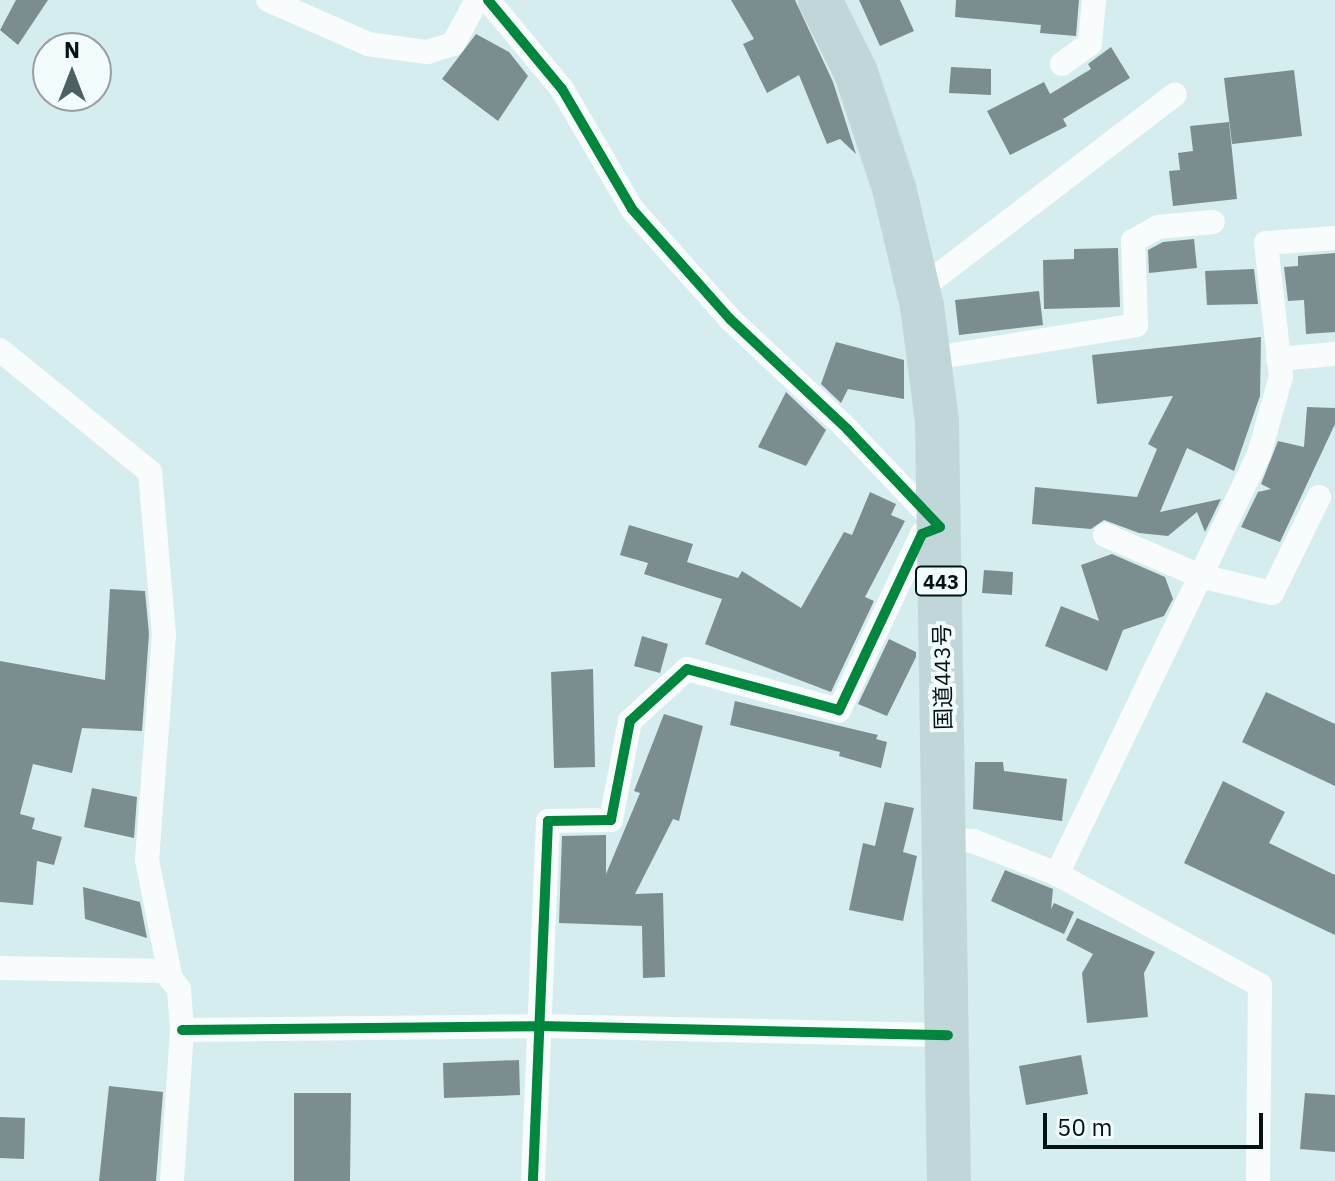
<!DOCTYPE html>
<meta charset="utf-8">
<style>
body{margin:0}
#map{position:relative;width:1335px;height:1181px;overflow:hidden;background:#d5edef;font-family:"IBM Plex Sans","Noto Sans JP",sans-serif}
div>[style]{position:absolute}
.building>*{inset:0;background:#7b8d8f}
.street>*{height:24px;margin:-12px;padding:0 12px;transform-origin:12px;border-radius:12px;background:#f9fcfd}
.highway>*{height:44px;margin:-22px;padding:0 22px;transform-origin:22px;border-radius:22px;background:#c0d6d8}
.cycleway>*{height:10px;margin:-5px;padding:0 5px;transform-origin:5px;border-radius:5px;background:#00873e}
span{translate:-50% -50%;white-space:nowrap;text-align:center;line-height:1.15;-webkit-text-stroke:8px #f3fcfd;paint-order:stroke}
.shield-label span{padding:2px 6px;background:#f3fcfd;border:2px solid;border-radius:6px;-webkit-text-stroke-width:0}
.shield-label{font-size:20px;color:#031314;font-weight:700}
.street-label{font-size:22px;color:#031314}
.north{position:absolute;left:32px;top:32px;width:80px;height:80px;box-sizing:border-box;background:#f3fcfd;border:2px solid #939fa0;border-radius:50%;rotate:0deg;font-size:22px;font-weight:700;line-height:32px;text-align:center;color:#031314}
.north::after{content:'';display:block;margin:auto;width:28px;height:36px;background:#4c5f61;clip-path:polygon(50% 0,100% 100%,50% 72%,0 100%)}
.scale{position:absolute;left:1043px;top:1113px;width:220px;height:36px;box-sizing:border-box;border:4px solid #031314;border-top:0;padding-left:10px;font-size:24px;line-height:28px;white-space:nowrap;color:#031314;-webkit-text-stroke:6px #f3fcfd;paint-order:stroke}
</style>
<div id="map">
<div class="building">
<i style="clip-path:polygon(16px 0,48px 0,18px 45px,0 30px)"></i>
<i style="clip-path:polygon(731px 0,795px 0,833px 82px,856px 154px,840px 139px,827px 144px,799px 75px,767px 93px,743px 44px,754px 39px)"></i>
<i style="clip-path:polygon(859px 0,900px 0,914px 31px,880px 46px)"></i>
<i style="clip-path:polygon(956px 0,1079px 0,1076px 36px,1040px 33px,1041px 25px,955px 17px)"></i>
<i style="clip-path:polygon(476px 34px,509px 52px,528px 76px,498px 121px,442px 79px)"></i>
<i style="clip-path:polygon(1111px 47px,1130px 78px,1063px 119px,1067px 126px,1010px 155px,987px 111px,1044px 82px,1050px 94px,1091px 69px,1088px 64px)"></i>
<i style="clip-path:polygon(951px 67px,991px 69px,991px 95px,949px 93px)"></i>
<i style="clip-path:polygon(1294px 70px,1302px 136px,1232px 144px,1224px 78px)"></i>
<i style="clip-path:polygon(1229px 122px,1237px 199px,1173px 206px,1169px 171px,1180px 170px,1178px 153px,1193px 151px,1190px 126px)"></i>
<i style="clip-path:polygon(1194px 239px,1197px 268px,1149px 273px,1148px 250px,1163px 242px)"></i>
<i style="clip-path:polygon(1118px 248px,1120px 307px,1044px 309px,1043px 260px,1074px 259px,1074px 249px)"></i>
<i style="clip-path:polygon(1335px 253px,1335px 332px,1306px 334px,1304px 300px,1288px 301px,1284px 267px,1298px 266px,1298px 256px)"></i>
<i style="clip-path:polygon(1254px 269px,1258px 304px,1207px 305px,1205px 271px)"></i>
<i style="clip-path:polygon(1039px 291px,1043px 325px,959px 335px,955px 300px)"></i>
<i style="clip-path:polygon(1261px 337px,1260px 396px,1234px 471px,1187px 448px,1160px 512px,1221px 499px,1205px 532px,1197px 512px,1168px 536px,1139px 533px,1104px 520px,1091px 529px,1032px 524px,1035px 487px,1137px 497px,1157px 449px,1148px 444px,1173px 396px,1097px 404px,1092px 355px)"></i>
<i style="clip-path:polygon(836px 342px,904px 360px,904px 399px,848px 389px,841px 403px,821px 384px)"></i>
<i style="clip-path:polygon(786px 392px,826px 430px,806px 466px,758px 447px)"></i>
<i style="clip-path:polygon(1307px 407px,1335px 408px,1335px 424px,1280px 542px,1241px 527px,1258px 492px,1271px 489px,1261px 484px,1278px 441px,1304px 447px)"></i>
<i style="clip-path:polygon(870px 492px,896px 504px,891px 515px,905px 521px,865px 597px,874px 601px,831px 692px,705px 644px,722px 599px,644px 574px,648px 563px,620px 555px,629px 525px,666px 536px,693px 544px,687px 562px,738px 578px,742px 571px,801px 608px,844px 532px,852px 535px)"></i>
<i style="clip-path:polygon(1112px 554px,1165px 577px,1173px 599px,1164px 616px,1123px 630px,1107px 671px,1045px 646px,1061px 606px,1099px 621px,1081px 565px)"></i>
<i style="clip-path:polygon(984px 570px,1013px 572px,1012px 595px,982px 593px)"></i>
<i style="clip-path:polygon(110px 589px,145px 591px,149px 634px,142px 731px,82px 728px,72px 773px,33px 764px,20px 814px,35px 818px,32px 829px,62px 837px,54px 865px,37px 861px,33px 905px,0 902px,0 661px,105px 680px)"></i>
<i style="clip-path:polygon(642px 636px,668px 644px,660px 673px,634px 666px)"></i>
<i style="clip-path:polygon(889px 639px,916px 652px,916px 657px,887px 716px,858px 704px)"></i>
<i style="clip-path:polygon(593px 669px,595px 767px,554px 768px,551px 672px)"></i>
<i style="clip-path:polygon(1266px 692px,1335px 724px,1335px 786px,1242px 742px)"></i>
<i style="clip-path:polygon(735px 701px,878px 735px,876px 739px,887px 742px,881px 768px,839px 756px,840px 752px,730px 725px)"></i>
<i style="clip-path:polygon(664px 714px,703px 726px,679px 821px,673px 819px,635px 894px,663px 893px,665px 977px,643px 978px,642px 926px,559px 923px,562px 836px,606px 835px,606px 874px,640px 793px,634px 791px)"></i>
<i style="clip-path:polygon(975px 762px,1003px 762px,1004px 771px,1067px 779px,1062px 821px,973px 809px)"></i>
<i style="clip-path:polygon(1223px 781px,1285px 812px,1269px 843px,1335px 875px,1335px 935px,1184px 863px)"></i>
<i style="clip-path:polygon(92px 788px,137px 797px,134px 838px,84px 827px)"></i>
<i style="clip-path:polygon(885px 802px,914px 808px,903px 852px,917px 856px,903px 921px,849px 910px,863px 843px,875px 846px)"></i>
<i style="clip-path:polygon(1005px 870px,1053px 889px,1051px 909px,1054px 903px,1074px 912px,1064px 934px,991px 901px)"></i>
<i style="clip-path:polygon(83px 887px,140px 902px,147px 938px,85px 919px)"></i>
<i style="clip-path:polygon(1077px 918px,1155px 952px,1144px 973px,1148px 1017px,1087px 1023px,1082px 973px,1093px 954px,1066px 940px)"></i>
<i style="clip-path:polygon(1081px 1055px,1088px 1094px,1026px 1105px,1019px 1066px)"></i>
<i style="clip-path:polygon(519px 1060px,520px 1095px,444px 1098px,443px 1063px)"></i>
<i style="clip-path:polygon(109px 1086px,163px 1092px,156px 1181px,99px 1181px)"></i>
<i style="clip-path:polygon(294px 1093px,351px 1093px,350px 1181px,294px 1181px)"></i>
<i style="clip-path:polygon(1305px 1093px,1335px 1095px,1335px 1152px,1300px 1149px)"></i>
<i style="clip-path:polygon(0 1117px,25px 1118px,24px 1159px,0 1158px)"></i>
</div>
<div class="street">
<i style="left:268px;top:0;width:109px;rotate:23.7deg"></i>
<i style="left:368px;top:44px;width:60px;rotate:7.7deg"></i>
<i style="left:427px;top:52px;width:27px;rotate:-17deg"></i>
<i style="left:453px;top:44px;width:50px;rotate:-61.4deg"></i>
<i style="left:488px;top:0;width:116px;rotate:50.3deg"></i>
<i style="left:562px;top:89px;width:139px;rotate:59.7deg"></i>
<i style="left:632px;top:209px;width:147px;rotate:48.3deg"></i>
<i style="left:730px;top:319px;width:161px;rotate:43.2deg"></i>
<i style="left:847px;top:429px;width:135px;rotate:46.5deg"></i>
<i style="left:940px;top:527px;width:19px;rotate:159deg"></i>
<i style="left:922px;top:534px;width:195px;rotate:115.2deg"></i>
<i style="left:839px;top:710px;width:157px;rotate:-164.9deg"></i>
<i style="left:687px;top:669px;width:77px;rotate:137.6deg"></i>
<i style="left:630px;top:721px;width:101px;rotate:100.9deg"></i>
<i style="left:611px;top:820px;width:63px;rotate:179.1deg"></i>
<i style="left:548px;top:821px;width:360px;rotate:92.4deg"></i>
<i style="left:1062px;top:64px;width:34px;rotate:-36deg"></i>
<i style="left:1090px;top:44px;width:44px;rotate:-84.8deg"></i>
<i style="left:919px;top:290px;width:322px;rotate:-37.4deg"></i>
<i style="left:0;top:350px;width:193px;rotate:39.1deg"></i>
<i style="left:150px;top:472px;width:163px;rotate:85.1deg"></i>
<i style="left:164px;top:634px;width:227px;rotate:94.3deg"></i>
<i style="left:147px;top:860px;width:122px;rotate:78.7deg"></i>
<i style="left:929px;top:359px;width:210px;rotate:-9.3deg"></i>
<i style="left:1136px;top:325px;width:84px;rotate:-92deg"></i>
<i style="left:1133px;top:241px;width:29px;rotate:-29deg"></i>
<i style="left:1158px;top:227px;width:55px;rotate:-5.2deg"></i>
<i style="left:1278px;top:359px;width:57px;rotate:-5deg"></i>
<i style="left:1105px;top:535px;width:103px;rotate:23.3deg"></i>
<i style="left:1200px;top:576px;width:74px;rotate:13.3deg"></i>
<i style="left:1272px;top:593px;width:107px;rotate:-63.9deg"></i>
<i style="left:944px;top:839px;width:29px;rotate:4deg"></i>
<i style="left:973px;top:841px;width:90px;rotate:21.4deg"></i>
<i style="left:1057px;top:874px;width:231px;rotate:28.7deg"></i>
<i style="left:1260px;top:985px;width:196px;rotate:90.6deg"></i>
<i style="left:1057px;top:874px;width:466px;rotate:-64.3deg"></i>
<i style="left:1259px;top:454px;width:80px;rotate:-74.1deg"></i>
<i style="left:1281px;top:377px;width:135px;rotate:-96.4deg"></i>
<i style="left:1266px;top:243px;width:69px;rotate:-4.1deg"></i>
<i style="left:0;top:968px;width:165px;rotate:1deg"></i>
<i style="left:165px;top:971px;width:23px;rotate:52deg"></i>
<i style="left:179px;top:989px;width:41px;rotate:85.8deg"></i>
<i style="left:182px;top:1030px;width:151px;rotate:93.8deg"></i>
<i style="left:182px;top:1030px;width:358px;rotate:-0.6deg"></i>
<i style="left:540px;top:1026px;width:408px;rotate:1.3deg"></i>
</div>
<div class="highway">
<i style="left:820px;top:0;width:81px;rotate:63.7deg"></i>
<i style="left:856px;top:73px;width:121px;rotate:71.7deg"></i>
<i style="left:894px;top:188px;width:121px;rotate:76.7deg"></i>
<i style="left:922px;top:306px;width:116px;rotate:82.6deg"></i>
<i style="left:937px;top:421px;width:760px;rotate:89.1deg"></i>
</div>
<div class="cycleway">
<i style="left:488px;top:0;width:116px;rotate:50.3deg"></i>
<i style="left:562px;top:89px;width:139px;rotate:59.7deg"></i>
<i style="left:632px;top:209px;width:147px;rotate:48.3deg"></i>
<i style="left:730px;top:319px;width:161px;rotate:43.2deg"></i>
<i style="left:847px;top:429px;width:135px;rotate:46.5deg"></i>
<i style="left:940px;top:527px;width:19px;rotate:159deg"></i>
<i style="left:922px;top:534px;width:195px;rotate:115.2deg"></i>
<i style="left:839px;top:710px;width:157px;rotate:-164.9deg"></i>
<i style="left:687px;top:669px;width:77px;rotate:137.6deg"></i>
<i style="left:630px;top:721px;width:101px;rotate:100.9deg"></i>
<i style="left:611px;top:820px;width:63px;rotate:179.1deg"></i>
<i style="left:548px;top:821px;width:360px;rotate:92.4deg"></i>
<i style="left:182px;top:1030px;width:358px;rotate:-0.6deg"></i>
<i style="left:540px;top:1026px;width:408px;rotate:1.3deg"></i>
</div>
<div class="shield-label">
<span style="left:941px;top:581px">443</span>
</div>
<div class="street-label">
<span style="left:942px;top:677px;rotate:-91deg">国道443号</span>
</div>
<div class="north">N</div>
<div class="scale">50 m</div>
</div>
